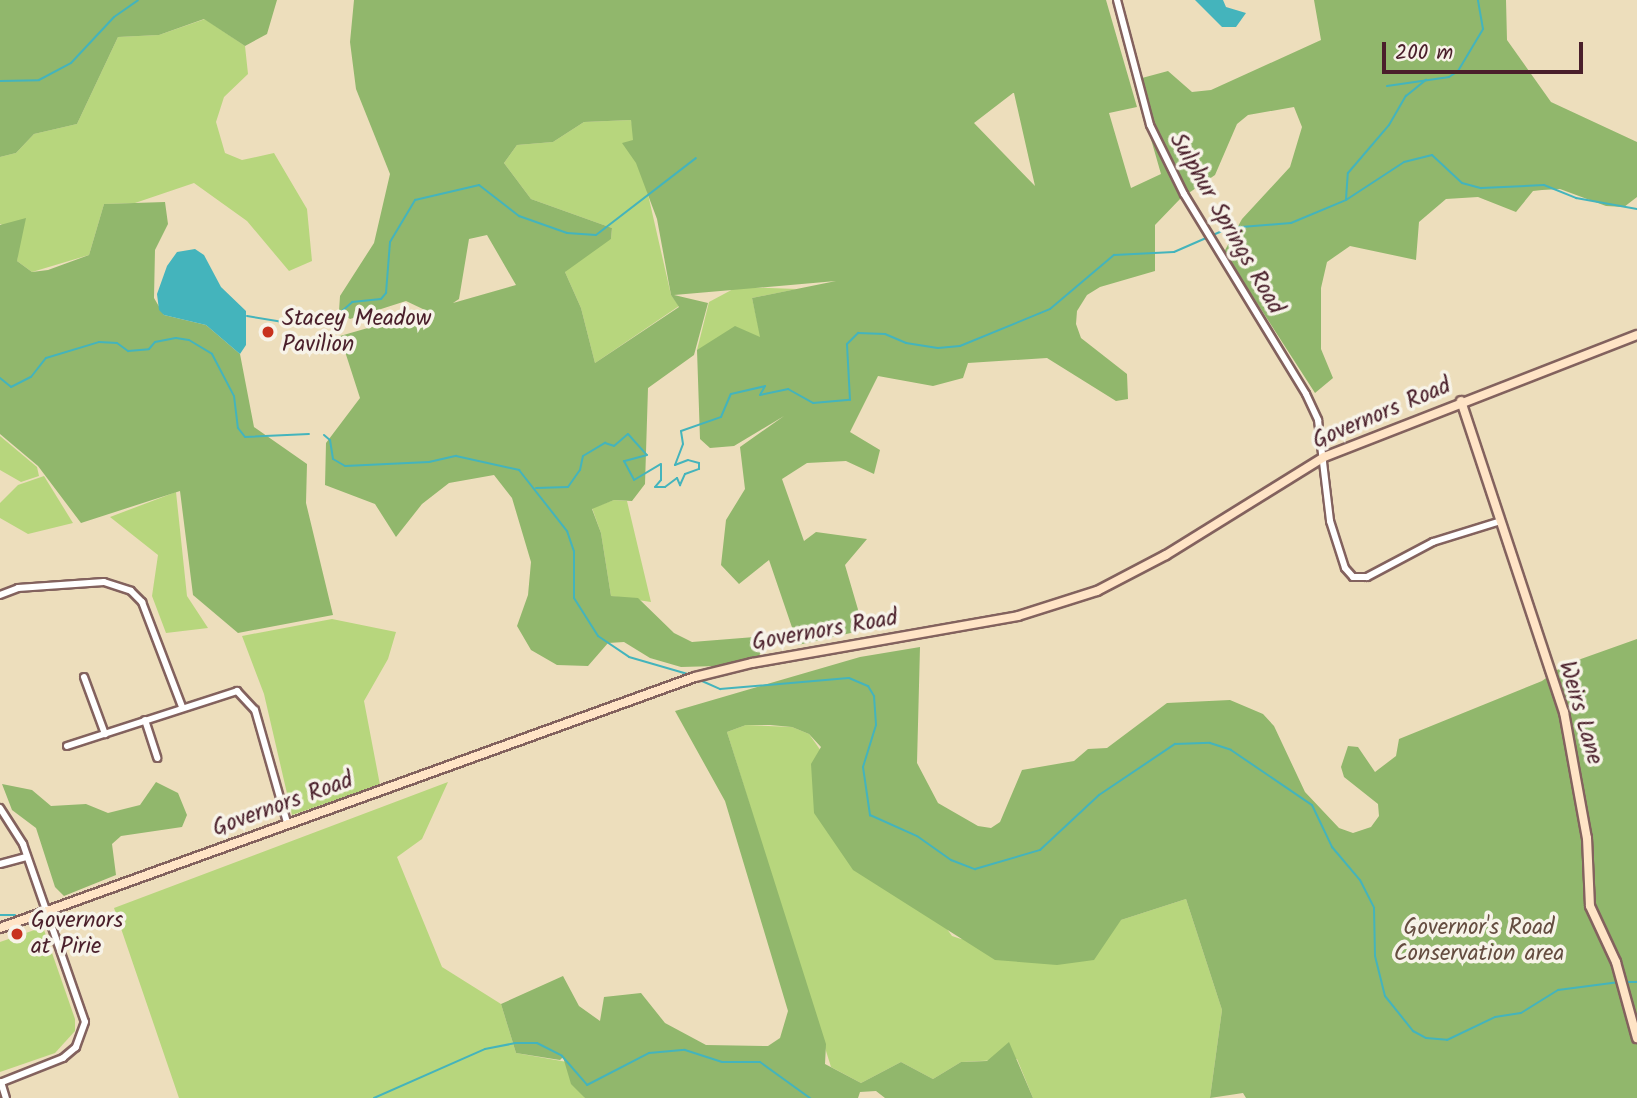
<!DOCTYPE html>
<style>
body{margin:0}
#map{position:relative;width:1637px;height:1098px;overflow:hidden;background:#eddebc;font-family:Kalam,sans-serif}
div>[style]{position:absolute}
.green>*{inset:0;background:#b7d67d}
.forest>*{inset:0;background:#91b76c}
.water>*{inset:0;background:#44b4bc}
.stream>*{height:2px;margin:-1px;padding:0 1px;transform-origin:1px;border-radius:1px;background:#44b4bc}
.roads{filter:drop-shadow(2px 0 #83625e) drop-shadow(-2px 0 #83625e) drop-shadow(0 2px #83625e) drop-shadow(0 -2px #83625e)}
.street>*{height:6px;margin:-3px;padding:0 3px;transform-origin:3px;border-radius:3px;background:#fff}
.secondary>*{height:8px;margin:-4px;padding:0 4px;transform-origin:4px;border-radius:4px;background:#ffe4c6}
.dots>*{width:19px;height:19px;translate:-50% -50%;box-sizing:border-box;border:4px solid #f7f3e8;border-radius:50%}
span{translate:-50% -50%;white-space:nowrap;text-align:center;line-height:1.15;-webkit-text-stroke:7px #f7f3e8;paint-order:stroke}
.street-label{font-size:23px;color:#4a1f2b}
.poi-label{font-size:23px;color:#4a1f2b}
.left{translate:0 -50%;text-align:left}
.park-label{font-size:23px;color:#654d40}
.scale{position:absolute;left:1382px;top:42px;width:201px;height:32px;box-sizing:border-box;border:4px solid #4a1f2b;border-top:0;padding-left:9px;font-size:21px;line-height:24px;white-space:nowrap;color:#4a1f2b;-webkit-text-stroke:5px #f7f3e8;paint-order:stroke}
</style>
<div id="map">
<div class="green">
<i style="clip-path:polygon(205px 19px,245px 46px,248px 74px,224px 97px,216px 122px,225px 153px,242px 160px,274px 153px,307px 209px,312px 261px,289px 271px,247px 221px,194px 183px,135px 203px,104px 204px,89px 255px,32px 272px,17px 261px,20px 232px,0 224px,0 157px,16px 153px,34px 134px,77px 124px,118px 37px,159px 35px)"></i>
<i style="clip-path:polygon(631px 120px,671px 295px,679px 306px,595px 363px,581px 308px,565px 272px,574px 250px,611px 239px,612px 228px,531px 199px,504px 163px,517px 145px,553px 142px,584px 122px)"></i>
<i style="clip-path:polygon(737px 287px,797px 289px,752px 298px,761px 338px,697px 350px,709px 302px)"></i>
<i style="clip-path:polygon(0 436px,37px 467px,39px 476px,21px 482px,0 470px)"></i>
<i style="clip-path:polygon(44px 476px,73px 523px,28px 534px,0 518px,0 503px,18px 485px)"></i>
<i style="clip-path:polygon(176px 492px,187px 596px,208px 628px,166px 633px,152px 596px,158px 555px,110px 517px)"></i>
<i style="clip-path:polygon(614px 500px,627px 501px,651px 602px,611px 596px,601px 533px,592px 508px)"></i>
<i style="clip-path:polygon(332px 619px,396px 632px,388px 659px,364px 701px,380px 785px,292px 815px,264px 694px,242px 636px)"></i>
<i style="clip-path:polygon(746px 725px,792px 727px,809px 734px,952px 936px,961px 939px,1121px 920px,1186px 899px,1222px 1010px,1210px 1098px,1033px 1098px,1017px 1059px,961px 1062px,933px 1079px,901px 1062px,861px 1083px,831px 1067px,727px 732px)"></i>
<i style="clip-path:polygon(448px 782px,422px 839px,397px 857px,442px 967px,501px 1004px,516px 1053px,567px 1062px,585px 1098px,179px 1098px,114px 908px)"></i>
<i style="clip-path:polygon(43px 927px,75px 1019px,75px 1031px,55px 1053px,0 1072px,0 942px)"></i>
</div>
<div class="forest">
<i style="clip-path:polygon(0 0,277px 0,267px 34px,245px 46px,204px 19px,159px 35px,118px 37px,77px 124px,34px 134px,16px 153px,0 157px)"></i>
<i style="clip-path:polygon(evenodd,354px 0,1106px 0,1137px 107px,1109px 113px,1131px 188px,1161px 174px,1142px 108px,1139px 82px,1142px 78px,1168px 71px,1192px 92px,1211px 90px,1321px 40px,1314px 0,1506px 0,1507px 40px,1551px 102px,1637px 142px,1637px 197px,1624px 207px,1606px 206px,1560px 189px,1542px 190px,1533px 191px,1516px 212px,1478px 197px,1446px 199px,1419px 222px,1416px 260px,1350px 246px,1327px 262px,1321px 288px,1321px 349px,1333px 378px,1315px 393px,1224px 252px,1242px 219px,1290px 167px,1302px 127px,1294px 107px,1248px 115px,1237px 124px,1215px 175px,1180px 199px,1155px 225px,1155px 271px,1100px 287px,1087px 295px,1077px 311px,1076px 324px,1081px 338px,1127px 374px,1128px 399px,1116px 401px,1047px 358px,968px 363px,963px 378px,933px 386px,878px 376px,850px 432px,880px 450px,874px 474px,846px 461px,807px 463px,782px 479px,804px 541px,816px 532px,867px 539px,845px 565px,864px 630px,798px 645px,769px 560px,739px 584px,721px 565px,726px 520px,745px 489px,740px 447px,784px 416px,734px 446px,710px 448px,700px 439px,697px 350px,735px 326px,760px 337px,752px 298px,836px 281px,674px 295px,708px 303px,694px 355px,648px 388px,645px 484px,632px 501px,614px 500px,592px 509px,601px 533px,611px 596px,638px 598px,674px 633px,692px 642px,767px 636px,769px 640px,753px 665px,681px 667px,650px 658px,624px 642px,608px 643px,588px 666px,557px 665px,531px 650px,517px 626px,528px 595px,531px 562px,512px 498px,494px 475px,449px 483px,422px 504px,396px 537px,375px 504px,325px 485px,326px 443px,360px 398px,340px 336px,427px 311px,406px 301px,350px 319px,339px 311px,340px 296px,374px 243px,390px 174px,356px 89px,350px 42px,354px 0,1013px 93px,1014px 93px,1035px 186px,974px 123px,1013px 93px,354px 0,631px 120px,633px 140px,622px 143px,636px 163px,657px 219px,671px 295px,679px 307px,595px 363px,581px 308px,565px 272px,611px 239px,612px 228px,531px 199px,504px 163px,517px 145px,553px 142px,584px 122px,631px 120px,354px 0,487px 235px,516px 285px,453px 303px,459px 299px,469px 239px,487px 235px)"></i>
<i style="clip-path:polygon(165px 202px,168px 224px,155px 250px,154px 298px,164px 315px,206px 325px,240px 354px,254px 427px,307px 464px,306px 503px,333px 615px,238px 633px,193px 595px,180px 491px,81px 523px,38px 466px,0 434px,0 225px,26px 218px,17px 261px,32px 272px,48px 270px,89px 255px,104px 204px)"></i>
<i style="clip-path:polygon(1637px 639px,1637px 1098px,1246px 1098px,1243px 1093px,1210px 1098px,1222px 1010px,1186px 899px,1121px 920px,1094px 960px,1057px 965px,995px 960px,853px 870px,814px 813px,811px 764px,821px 747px,809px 734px,792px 727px,770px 725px,746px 725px,727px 732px,826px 1044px,825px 1064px,861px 1083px,901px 1062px,933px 1079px,961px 1062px,987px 1061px,1009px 1042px,1033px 1098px,885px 1098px,876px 1091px,860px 1092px,858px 1098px,585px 1098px,571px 1084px,563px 1057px,560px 1060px,516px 1053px,501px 1004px,563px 976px,579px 1006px,600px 1021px,604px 997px,641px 993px,665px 1023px,706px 1045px,768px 1046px,780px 1038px,788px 1011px,725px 801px,675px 711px,860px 657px,920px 647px,917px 763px,938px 803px,978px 826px,991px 828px,1000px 822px,1022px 770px,1074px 761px,1088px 749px,1107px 748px,1167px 703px,1230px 700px,1263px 714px,1274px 726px,1305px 792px,1339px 828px,1353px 833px,1371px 827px,1379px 816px,1378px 804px,1344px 777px,1341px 767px,1348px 746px,1358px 747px,1375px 772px,1396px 756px,1399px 739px,1542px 681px,1564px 665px)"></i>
<i style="clip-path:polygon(156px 782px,178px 793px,187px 815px,182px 827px,121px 836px,112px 844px,116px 875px,64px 896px,55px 887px,36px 828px,12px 810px,2px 784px,32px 790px,51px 806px,86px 804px,108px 813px,140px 805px)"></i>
</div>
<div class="water">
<i style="clip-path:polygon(1195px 0,1223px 0,1226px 7px,1246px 13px,1236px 27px,1222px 27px)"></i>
<i style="clip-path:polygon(195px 249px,204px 255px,221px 287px,246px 311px,246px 345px,240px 354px,206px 325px,164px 315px,159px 310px,157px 294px,167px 266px,177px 252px)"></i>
</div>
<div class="stream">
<i style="left:0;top:81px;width:39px;rotate:-1deg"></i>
<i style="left:39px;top:80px;width:36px;rotate:-28deg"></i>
<i style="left:71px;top:63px;width:63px;rotate:-46.9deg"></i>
<i style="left:114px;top:17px;width:29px;rotate:-35deg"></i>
<i style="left:1387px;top:86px;width:63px;rotate:-8.3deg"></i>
<i style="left:1449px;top:77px;width:11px;rotate:-34deg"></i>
<i style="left:1458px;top:71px;width:49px;rotate:-59.2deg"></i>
<i style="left:1483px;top:29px;width:29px;rotate:-100deg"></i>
<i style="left:1346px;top:199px;width:26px;rotate:-86deg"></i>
<i style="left:1348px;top:173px;width:63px;rotate:-49.5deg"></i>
<i style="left:1389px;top:125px;width:34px;rotate:-60deg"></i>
<i style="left:1406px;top:96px;width:26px;rotate:-39deg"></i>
<i style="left:247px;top:316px;width:55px;rotate:9.5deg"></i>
<i style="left:301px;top:325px;width:25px;rotate:-5deg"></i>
<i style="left:335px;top:317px;width:23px;rotate:-41deg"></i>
<i style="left:352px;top:302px;width:29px;rotate:-6deg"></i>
<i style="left:381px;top:299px;width:8px;rotate:-50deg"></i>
<i style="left:386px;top:293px;width:51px;rotate:-85.5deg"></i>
<i style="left:390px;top:242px;width:49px;rotate:-59.2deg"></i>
<i style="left:415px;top:200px;width:66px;rotate:-13.2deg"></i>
<i style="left:479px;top:185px;width:51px;rotate:37.8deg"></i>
<i style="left:519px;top:216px;width:51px;rotate:19.5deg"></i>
<i style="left:567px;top:233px;width:29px;rotate:4deg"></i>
<i style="left:596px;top:235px;width:126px;rotate:-37.6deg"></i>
<i style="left:0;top:378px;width:14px;rotate:39deg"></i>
<i style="left:11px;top:387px;width:22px;rotate:-27deg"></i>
<i style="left:31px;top:377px;width:24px;rotate:-52deg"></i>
<i style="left:46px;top:358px;width:55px;rotate:-16.8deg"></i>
<i style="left:99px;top:342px;width:18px;rotate:3deg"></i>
<i style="left:117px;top:343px;width:14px;rotate:36deg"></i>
<i style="left:128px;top:351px;width:21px;rotate:-5deg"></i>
<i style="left:149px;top:349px;width:9px;rotate:-49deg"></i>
<i style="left:155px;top:342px;width:21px;rotate:-11deg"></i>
<i style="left:176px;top:338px;width:13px;rotate:9deg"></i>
<i style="left:189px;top:340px;width:27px;rotate:31deg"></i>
<i style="left:212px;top:354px;width:47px;rotate:62.4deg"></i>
<i style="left:234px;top:396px;width:32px;rotate:83deg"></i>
<i style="left:238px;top:428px;width:11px;rotate:52deg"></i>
<i style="left:245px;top:437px;width:64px;rotate:-2.7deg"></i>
<i style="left:324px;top:435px;width:8px;rotate:40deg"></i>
<i style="left:330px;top:440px;width:19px;rotate:81deg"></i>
<i style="left:333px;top:459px;width:14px;rotate:30deg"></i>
<i style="left:345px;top:466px;width:84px;rotate:-2.7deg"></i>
<i style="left:429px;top:462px;width:28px;rotate:-13deg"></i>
<i style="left:456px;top:456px;width:65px;rotate:12.5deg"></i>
<i style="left:519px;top:470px;width:78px;rotate:51.8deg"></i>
<i style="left:567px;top:531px;width:21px;rotate:71deg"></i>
<i style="left:574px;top:551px;width:47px;rotate:90deg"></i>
<i style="left:574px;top:598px;width:45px;rotate:57.7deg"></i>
<i style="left:598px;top:636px;width:37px;rotate:34deg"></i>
<i style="left:629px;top:657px;width:61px;rotate:16.1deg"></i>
<i style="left:536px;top:488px;width:32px;rotate:-2deg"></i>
<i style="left:568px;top:487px;width:21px;rotate:-55deg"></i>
<i style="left:580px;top:470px;width:14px;rotate:-78deg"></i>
<i style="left:583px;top:456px;width:26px;rotate:-31deg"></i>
<i style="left:605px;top:443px;width:9px;rotate:18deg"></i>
<i style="left:614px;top:446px;width:18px;rotate:-41deg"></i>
<i style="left:628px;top:434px;width:28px;rotate:48deg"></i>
<i style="left:647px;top:455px;width:24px;rotate:165deg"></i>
<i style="left:624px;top:461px;width:21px;rotate:62deg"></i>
<i style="left:634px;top:480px;width:31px;rotate:-31deg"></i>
<i style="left:661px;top:464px;width:16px;rotate:90deg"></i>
<i style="left:661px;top:480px;width:9px;rotate:131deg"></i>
<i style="left:655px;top:487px;width:10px"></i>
<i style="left:665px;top:487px;width:15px;rotate:-37deg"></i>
<i style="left:677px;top:478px;width:8px;rotate:67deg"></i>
<i style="left:680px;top:485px;width:12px;rotate:-66deg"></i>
<i style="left:685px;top:474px;width:15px;rotate:-20deg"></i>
<i style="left:699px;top:469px;width:6px;rotate:-90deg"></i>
<i style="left:699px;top:463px;width:11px;rotate:-165deg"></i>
<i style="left:688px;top:460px;width:14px;rotate:159deg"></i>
<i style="left:675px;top:465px;width:22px;rotate:-69deg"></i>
<i style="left:683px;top:444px;width:13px;rotate:-99deg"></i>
<i style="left:681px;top:431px;width:42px;rotate:-19.3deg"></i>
<i style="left:721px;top:417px;width:25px;rotate:-67deg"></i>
<i style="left:731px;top:394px;width:35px;rotate:-13deg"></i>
<i style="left:765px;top:386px;width:10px;rotate:119deg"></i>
<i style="left:760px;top:395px;width:29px;rotate:-12deg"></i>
<i style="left:788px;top:389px;width:29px;rotate:29deg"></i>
<i style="left:813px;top:403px;width:37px;rotate:-5deg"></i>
<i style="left:850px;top:400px;width:56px;rotate:-93.1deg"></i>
<i style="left:847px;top:344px;width:16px;rotate:-45deg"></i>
<i style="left:858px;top:333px;width:27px;rotate:2deg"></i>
<i style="left:885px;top:334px;width:23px;rotate:23deg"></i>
<i style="left:906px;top:343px;width:32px;rotate:9deg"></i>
<i style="left:938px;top:348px;width:22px;rotate:-5deg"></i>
<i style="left:960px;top:346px;width:97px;rotate:-22.3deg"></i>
<i style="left:1050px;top:309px;width:84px;rotate:-40.2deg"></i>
<i style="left:1114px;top:255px;width:60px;rotate:-2.9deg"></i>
<i style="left:1174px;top:252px;width:60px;rotate:-23.6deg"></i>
<i style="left:1229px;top:228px;width:62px;rotate:-4.6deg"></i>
<i style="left:1291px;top:223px;width:60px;rotate:-22.7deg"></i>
<i style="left:1346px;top:200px;width:69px;rotate:-33.2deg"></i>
<i style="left:1404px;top:162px;width:29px;rotate:-14deg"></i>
<i style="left:1432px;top:155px;width:41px;rotate:43deg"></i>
<i style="left:1462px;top:183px;width:20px;rotate:15deg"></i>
<i style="left:1481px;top:188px;width:63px;rotate:-2.7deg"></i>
<i style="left:1544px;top:185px;width:35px;rotate:22deg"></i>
<i style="left:1576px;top:198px;width:62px;rotate:10.2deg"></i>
<i style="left:702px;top:681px;width:20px;rotate:24deg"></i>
<i style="left:720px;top:689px;width:129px;rotate:-4.9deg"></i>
<i style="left:849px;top:678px;width:21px;rotate:23deg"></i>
<i style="left:868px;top:686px;width:12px;rotate:59deg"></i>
<i style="left:874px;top:696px;width:29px;rotate:86deg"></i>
<i style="left:876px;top:725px;width:44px;rotate:107.2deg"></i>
<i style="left:863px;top:767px;width:49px;rotate:81.7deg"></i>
<i style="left:870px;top:815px;width:51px;rotate:24.1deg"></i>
<i style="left:917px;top:836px;width:42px;rotate:35.2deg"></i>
<i style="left:951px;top:860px;width:26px;rotate:21deg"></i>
<i style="left:975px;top:869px;width:68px;rotate:-16.3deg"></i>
<i style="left:1040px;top:850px;width:81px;rotate:-43deg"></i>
<i style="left:1099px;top:795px;width:92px;rotate:-33.9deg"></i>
<i style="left:1175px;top:744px;width:35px;rotate:-2deg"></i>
<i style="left:1210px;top:743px;width:22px;rotate:18deg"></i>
<i style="left:1231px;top:750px;width:98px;rotate:34.2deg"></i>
<i style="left:1312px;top:805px;width:47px;rotate:64.5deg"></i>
<i style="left:1332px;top:847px;width:43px;rotate:49.7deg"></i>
<i style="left:1360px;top:880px;width:31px;rotate:63deg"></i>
<i style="left:1374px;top:908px;width:48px;rotate:88.8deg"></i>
<i style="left:1375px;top:956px;width:41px;rotate:76deg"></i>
<i style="left:1385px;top:996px;width:45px;rotate:51.3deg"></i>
<i style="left:1413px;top:1031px;width:15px;rotate:28deg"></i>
<i style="left:1426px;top:1038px;width:21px;rotate:5deg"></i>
<i style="left:1447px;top:1040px;width:53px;rotate:-25.6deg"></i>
<i style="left:1495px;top:1017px;width:26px;rotate:-9deg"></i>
<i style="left:1521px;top:1013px;width:44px;rotate:-31.9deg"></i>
<i style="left:1558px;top:990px;width:62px;rotate:-7.5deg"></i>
<i style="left:0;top:915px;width:15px"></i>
<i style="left:1624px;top:982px;width:13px"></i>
<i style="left:374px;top:1098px;width:121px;rotate:-23.8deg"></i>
<i style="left:485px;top:1049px;width:31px;rotate:-11deg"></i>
<i style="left:515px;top:1043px;width:22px"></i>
<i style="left:537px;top:1043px;width:28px;rotate:27deg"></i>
<i style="left:562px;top:1056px;width:38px;rotate:49deg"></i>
<i style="left:587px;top:1085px;width:70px;rotate:-27.3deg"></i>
<i style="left:649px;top:1053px;width:36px;rotate:-5deg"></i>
<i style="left:685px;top:1050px;width:39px;rotate:18deg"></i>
<i style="left:722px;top:1062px;width:38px"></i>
<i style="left:760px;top:1062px;width:62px;rotate:35.8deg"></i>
</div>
<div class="roads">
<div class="street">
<i style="left:1117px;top:0;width:129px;rotate:75.2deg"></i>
<i style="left:1150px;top:125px;width:77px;rotate:63.8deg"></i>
<i style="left:1184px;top:194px;width:234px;rotate:58.6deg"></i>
<i style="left:1306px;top:394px;width:29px;rotate:65deg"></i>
<i style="left:1318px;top:420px;width:102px;rotate:83.2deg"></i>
<i style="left:1330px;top:521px;width:49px;rotate:72.3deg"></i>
<i style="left:1345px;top:568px;width:12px;rotate:48deg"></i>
<i style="left:1353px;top:577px;width:14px"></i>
<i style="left:1367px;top:577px;width:75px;rotate:-27.9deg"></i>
<i style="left:1433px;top:542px;width:71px;rotate:-17.2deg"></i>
<i style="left:0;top:595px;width:19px;rotate:-21deg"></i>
<i style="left:18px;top:588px;width:86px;rotate:-4deg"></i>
<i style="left:104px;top:582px;width:28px;rotate:18deg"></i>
<i style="left:131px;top:591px;width:16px;rotate:45deg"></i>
<i style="left:142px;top:602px;width:112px;rotate:69.1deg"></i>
<i style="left:84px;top:677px;width:61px;rotate:69.8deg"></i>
<i style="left:145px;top:720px;width:40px;rotate:72deg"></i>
<i style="left:67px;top:746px;width:179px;rotate:-17.9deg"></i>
<i style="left:237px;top:691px;width:26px;rotate:47deg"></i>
<i style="left:255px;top:710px;width:116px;rotate:74.1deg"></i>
<i style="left:0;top:808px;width:43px;rotate:57.4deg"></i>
<i style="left:23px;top:844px;width:188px;rotate:70.8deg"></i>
<i style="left:85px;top:1022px;width:27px;rotate:110deg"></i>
<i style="left:76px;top:1047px;width:17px;rotate:140deg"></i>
<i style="left:63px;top:1058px;width:68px;rotate:158.4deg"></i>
<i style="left:0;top:864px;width:28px;rotate:-15deg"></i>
<i style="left:1px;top:1082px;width:17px;rotate:73deg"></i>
</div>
<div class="secondary">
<i style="left:1461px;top:401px;width:328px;rotate:71.7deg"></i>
<i style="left:1564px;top:712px;width:128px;rotate:79.7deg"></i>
<i style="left:1587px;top:838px;width:68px;rotate:87.5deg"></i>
<i style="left:1590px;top:906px;width:62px;rotate:65.1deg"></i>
<i style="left:1616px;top:962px;width:79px;rotate:74.6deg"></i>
<i style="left:0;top:928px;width:739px;rotate:-19.86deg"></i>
<i style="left:695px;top:677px;width:59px;rotate:-13.8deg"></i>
<i style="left:752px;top:663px;width:270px;rotate:-10deg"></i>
<i style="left:1018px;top:616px;width:83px;rotate:-17.6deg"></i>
<i style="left:1097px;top:591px;width:78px;rotate:-27.6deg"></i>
<i style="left:1166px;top:555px;width:186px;rotate:-31.8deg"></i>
<i style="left:1324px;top:457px;width:336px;rotate:-21.3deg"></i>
</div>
</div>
<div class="dots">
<i style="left:268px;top:332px;background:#c8321e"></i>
<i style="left:17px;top:934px;background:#c8321e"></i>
</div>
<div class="street-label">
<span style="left:1226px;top:224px;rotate:60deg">Sulphur Springs Road</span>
<span style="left:1382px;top:414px;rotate:-23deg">Governors Road</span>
<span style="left:825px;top:631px;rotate:-10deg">Governors Road</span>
<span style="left:1580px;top:713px;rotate:74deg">Weirs Lane</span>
<span style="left:283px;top:805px;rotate:-20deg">Governors Road</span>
</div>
<div class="poi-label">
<span class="left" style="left:282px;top:332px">Stacey Meadow<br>Pavilion</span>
<span class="left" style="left:31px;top:934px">Governors<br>at Pirie</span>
</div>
<div class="park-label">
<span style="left:1479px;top:941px">Governor's Road<br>Conservation area</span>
</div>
<div class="scale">200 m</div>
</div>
